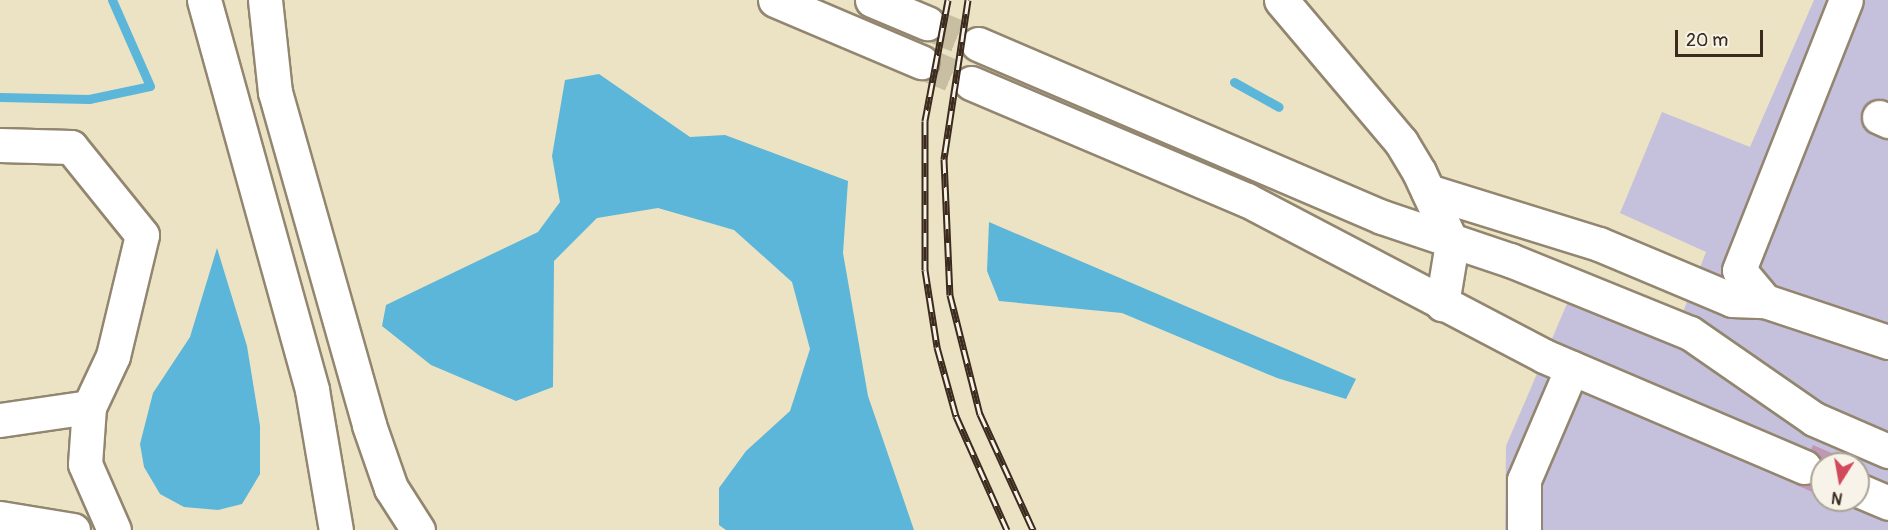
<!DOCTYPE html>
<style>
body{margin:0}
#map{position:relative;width:1888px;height:530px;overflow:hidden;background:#ebe3c3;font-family:Pangolin,sans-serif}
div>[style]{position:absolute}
.industrial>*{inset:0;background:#c5c0db}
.water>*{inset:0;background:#5bb6d9}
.stream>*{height:9px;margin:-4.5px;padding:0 4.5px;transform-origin:4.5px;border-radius:4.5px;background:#5bb6d9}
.building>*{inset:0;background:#c296b5}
.minor-tunnel>*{height:33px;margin-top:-16.5px;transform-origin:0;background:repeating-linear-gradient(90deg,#c8bea2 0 33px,transparent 0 49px)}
.roads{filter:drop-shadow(2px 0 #938670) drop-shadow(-2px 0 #938670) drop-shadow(0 2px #938670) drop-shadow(0 -2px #938670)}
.minor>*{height:33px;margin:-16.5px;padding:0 16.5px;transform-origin:16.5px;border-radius:16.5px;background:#fff}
.rail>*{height:7px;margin-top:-3.5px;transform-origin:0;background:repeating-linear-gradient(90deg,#f7f3e8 0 14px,#3b2a1e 0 28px);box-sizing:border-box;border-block:2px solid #3b2a1e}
span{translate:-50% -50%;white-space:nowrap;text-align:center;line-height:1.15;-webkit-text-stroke:5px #f7f3e8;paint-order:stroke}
.north{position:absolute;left:1810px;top:452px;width:60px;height:60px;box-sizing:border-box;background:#f7f3e8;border:2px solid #aca397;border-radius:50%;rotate:191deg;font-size:16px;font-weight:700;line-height:24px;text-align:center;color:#3b2a1e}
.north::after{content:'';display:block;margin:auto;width:21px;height:27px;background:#d1495b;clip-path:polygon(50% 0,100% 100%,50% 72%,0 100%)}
.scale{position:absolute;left:1675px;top:30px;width:88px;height:27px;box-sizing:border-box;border:3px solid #3b2a1e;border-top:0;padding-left:8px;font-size:18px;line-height:21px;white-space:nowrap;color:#3b2a1e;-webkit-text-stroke:4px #f7f3e8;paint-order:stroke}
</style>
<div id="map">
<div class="industrial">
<i style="clip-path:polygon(evenodd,1814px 0,1888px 0,1888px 530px,1505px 530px,1506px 446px,1581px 271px,1683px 312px,1706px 252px,1620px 213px,1662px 112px,1750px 147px,1814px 0,1822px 464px,1858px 464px,1858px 500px,1822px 500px,1822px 464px)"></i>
</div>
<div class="water">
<i style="clip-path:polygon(599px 74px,690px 137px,725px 135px,848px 181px,843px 253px,868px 396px,914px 530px,726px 530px,719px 525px,719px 488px,746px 451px,790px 411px,810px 349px,792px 282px,734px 230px,658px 208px,597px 218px,554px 261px,553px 387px,516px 401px,431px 365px,382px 326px,386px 305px,538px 232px,560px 202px,552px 156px,565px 80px)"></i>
<i style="clip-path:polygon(989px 222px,1291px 351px,1356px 379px,1346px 399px,1277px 378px,1122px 313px,999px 301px,987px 271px)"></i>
<i style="clip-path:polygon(217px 248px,247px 346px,260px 426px,260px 474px,242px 504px,218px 510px,184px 507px,160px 494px,144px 467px,140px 444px,153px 393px,190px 337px)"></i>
</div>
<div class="stream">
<i style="left:1234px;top:82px;width:51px;rotate:29.1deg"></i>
<i style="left:0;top:97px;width:89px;rotate:1.3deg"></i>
<i style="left:89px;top:99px;width:62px;rotate:-12deg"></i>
<i style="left:150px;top:86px;width:94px;rotate:-113.8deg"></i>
</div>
<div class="building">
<i style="clip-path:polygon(1813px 445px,1850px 461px,1822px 464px,1822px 496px,1796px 485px)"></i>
</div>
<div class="minor-tunnel">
<i style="left:927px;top:23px;width:55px;rotate:22.4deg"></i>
<i style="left:921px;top:62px;width:54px;rotate:22.8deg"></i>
</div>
<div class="roads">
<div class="minor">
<i style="left:204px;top:0;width:405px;rotate:74.5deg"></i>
<i style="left:312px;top:390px;width:142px;rotate:80.3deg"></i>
<i style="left:265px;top:0;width:93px;rotate:83.8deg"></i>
<i style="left:275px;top:92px;width:346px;rotate:74.2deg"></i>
<i style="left:369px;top:425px;width:67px;rotate:70.8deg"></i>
<i style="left:391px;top:488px;width:50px;rotate:57.3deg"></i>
<i style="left:775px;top:0;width:159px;rotate:23deg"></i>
<i style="left:872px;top:0;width:60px;rotate:22.7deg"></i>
<i style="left:1281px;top:0;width:186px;rotate:49.8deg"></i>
<i style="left:1401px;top:142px;width:35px;rotate:59deg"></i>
<i style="left:1419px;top:172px;width:78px;rotate:65.1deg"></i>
<i style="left:1452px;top:243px;width:62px;rotate:99.3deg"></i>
<i style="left:978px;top:44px;width:439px;rotate:23.2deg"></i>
<i style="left:1382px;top:217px;width:135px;rotate:18.6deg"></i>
<i style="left:1510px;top:260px;width:194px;rotate:22.1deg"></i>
<i style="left:1690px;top:333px;width:151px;rotate:34.7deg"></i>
<i style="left:1814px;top:419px;width:81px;rotate:23.4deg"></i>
<i style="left:971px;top:83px;width:300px;rotate:23deg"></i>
<i style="left:1247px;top:200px;width:335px;rotate:27.7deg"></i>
<i style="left:1544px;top:356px;width:283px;rotate:23.1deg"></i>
<i style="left:1879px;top:117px;width:10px;rotate:24deg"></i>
<i style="left:0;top:145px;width:71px;rotate:1.6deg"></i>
<i style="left:71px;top:147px;width:113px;rotate:51.1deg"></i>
<i style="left:142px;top:235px;width:124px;rotate:103.5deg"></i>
<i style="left:113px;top:356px;width:56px;rotate:115.2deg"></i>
<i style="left:89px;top:407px;width:90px;rotate:171.7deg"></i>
<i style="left:1428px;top:191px;width:179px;rotate:17.2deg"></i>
<i style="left:1599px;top:244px;width:144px;rotate:22.8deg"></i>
<i style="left:1732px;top:300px;width:33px;rotate:2deg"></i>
<i style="left:1765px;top:301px;width:130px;rotate:18.4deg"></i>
<i style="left:1765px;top:301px;width:40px;rotate:-130deg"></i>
<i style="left:1739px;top:270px;width:290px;rotate:-68.4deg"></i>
<i style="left:89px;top:407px;width:57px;rotate:94deg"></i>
<i style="left:85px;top:464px;width:72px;rotate:66.3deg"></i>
<i style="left:1858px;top:490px;width:33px;rotate:23deg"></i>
<i style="left:0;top:518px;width:74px;rotate:9.3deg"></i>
<i style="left:1524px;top:530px;width:50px;rotate:-90deg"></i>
<i style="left:1524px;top:480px;width:122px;rotate:-66.8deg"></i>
</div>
</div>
<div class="rail">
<i style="left:948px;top:0;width:123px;rotate:100.8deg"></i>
<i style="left:925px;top:121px;width:149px;rotate:90deg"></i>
<i style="left:925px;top:270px;width:78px;rotate:81.1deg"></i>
<i style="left:937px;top:347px;width:72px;rotate:74.6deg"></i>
<i style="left:956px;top:416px;width:125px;rotate:65.9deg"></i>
<i style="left:968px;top:0;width:161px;rotate:98.6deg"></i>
<i style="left:944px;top:159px;width:136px;rotate:87.5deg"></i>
<i style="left:950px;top:295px;width:123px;rotate:75.9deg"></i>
<i style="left:980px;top:414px;width:128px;rotate:65.4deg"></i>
</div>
<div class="north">N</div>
<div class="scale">20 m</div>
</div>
